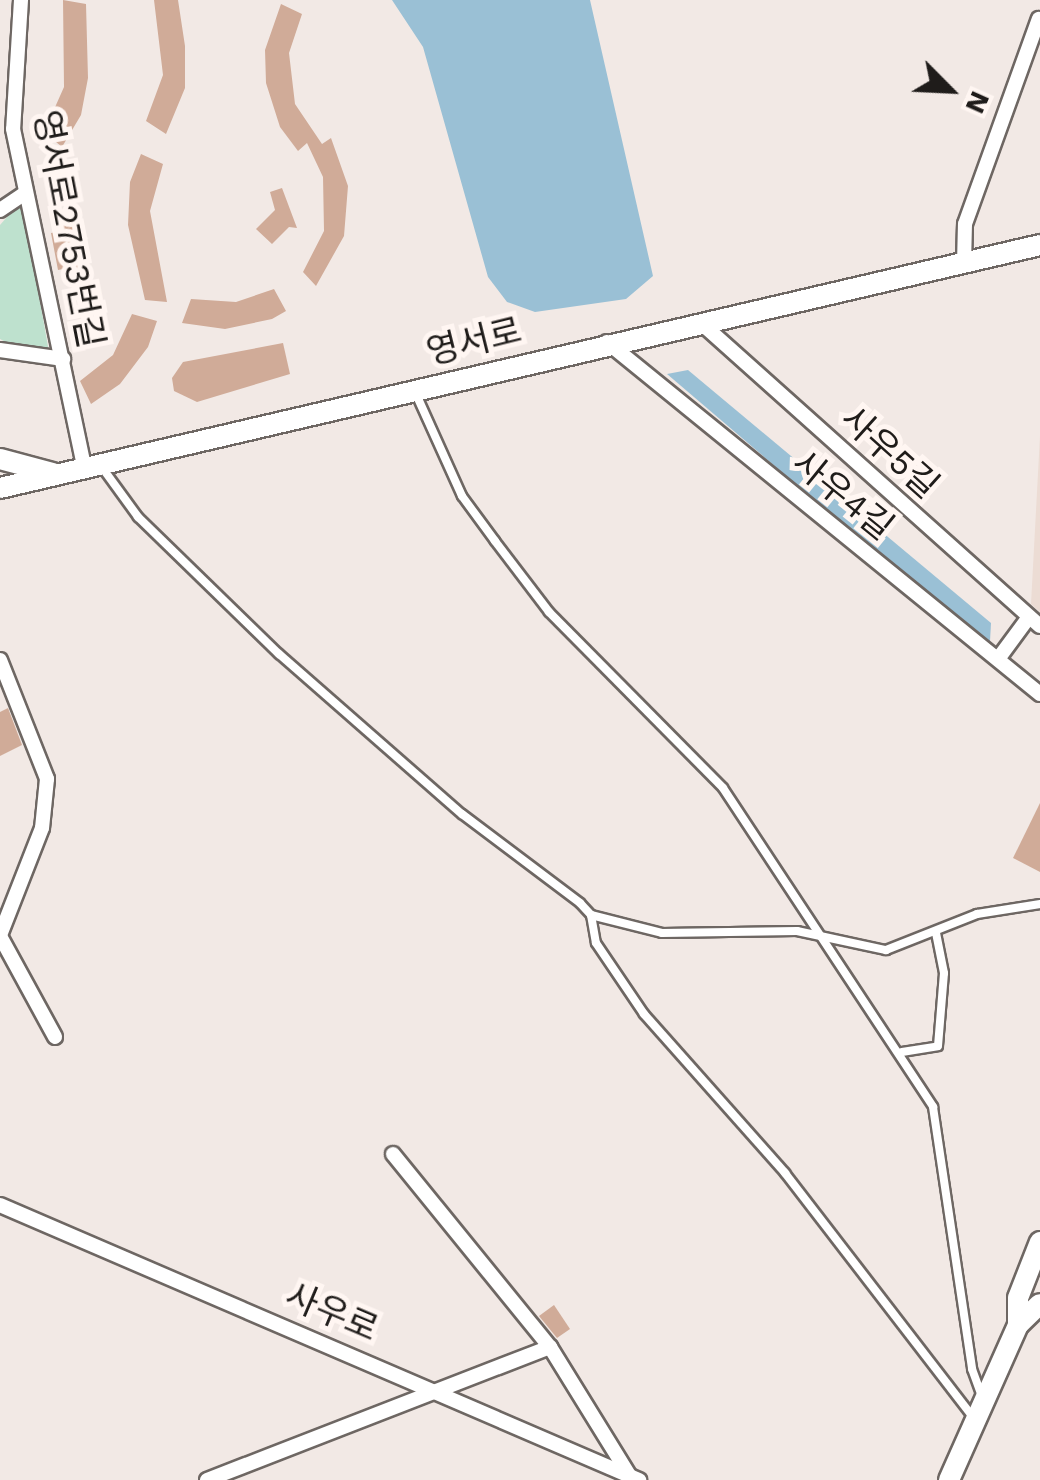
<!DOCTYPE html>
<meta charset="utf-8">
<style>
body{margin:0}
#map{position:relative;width:1040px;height:1480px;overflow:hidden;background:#f2e9e5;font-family:"Work Sans","Noto Sans KR",sans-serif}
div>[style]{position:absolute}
.built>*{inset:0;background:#ecdcd4}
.green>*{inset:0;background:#bee1ce}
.water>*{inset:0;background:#9ac0d5}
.building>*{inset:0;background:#d0ab98}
.roads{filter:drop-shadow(2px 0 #6e6763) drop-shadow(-2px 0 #6e6763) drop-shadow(0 2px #6e6763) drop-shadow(0 -2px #6e6763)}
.lane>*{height:8px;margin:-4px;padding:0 4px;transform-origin:4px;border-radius:4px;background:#fff}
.street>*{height:14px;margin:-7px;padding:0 7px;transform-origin:7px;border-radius:7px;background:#fff}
.secondary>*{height:20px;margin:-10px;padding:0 10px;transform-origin:10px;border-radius:10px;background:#fff}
span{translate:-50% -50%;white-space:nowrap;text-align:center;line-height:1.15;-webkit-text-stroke:10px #fff6f2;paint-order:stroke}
.street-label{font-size:35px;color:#1f1c1a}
.north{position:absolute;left:900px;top:40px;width:100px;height:100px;-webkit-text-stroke:8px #fff6f2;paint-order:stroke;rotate:114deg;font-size:28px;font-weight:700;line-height:40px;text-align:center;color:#1f1c1a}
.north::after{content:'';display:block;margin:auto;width:35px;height:45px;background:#1f1c1a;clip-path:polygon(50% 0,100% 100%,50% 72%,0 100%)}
</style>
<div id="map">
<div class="built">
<i style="clip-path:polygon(1040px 436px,1040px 612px,1031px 604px)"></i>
</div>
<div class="green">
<i style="clip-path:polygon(22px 200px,49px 352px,29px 354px,0 339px,0 225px)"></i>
</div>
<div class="water">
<i style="clip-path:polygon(392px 0,590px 0,653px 276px,626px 299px,535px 312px,507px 302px,488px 277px,423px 47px)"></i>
<i style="clip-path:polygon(688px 370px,991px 623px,990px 641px,982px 643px,667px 374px)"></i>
</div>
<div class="building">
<i style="clip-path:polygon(63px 0,86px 4px,88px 78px,81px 115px,62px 147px,44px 132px,64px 87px)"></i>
<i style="clip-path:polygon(154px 0,178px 0,185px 46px,185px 88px,166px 134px,146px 121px,163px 75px)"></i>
<i style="clip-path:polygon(281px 4px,302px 14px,289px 53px,295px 104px,322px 144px,331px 138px,348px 186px,344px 236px,316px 286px,303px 272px,324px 231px,323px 177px,307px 143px,298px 151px,280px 127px,266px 83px,265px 50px)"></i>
<i style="clip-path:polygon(141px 154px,163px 164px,150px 211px,167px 302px,145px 300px,128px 225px,130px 182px)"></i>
<i style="clip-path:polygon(282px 188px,297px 228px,289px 227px,272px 244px,256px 229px,275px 210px,270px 192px)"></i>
<i style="clip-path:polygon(73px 215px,85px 277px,70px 280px,68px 268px,58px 270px,51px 233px,61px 231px,59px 218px)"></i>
<i style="clip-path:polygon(274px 289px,286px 311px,272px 319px,225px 329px,182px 323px,191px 299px,236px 302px)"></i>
<i style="clip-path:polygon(132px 314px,157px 321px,148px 347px,120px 384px,91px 404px,80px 381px,113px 355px)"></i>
<i style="clip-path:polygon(283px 343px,290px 374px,197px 402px,174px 391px,172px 378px,183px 362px)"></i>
<i style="clip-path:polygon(8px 708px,22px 745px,0 756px,0 712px)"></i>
<i style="clip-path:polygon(1040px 803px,1040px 872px,1013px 858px)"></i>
<i style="clip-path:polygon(554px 1305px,570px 1329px,557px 1338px,539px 1316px)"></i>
</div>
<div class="roads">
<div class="lane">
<i style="left:416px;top:394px;width:112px;rotate:65.7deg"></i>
<i style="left:462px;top:496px;width:56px;rotate:53.7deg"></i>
<i style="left:495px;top:541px;width:89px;rotate:52.7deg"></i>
<i style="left:549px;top:612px;width:247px;rotate:45.3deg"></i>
<i style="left:723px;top:788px;width:382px;rotate:56.6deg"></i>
<i style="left:933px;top:1107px;width:265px;rotate:81.5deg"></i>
<i style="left:972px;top:1369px;width:30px;rotate:70deg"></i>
<i style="left:101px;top:466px;width:63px;rotate:54deg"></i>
<i style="left:138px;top:517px;width:197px;rotate:44.2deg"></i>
<i style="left:279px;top:654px;width:243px;rotate:41.2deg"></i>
<i style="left:462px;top:814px;width:148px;rotate:37deg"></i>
<i style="left:580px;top:903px;width:16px;rotate:47deg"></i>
<i style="left:591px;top:915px;width:28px;rotate:80deg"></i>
<i style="left:596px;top:943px;width:86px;rotate:55.9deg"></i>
<i style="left:644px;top:1014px;width:213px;rotate:48.4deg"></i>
<i style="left:785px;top:1173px;width:307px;rotate:52.4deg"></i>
<i style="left:591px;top:915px;width:73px;rotate:14.2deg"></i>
<i style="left:662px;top:933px;width:135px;rotate:-0.8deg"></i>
<i style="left:797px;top:931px;width:91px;rotate:12.1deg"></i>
<i style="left:886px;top:950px;width:98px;rotate:-21.6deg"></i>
<i style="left:977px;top:914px;width:64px;rotate:-9deg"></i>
<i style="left:902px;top:1052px;width:36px;rotate:-9deg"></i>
<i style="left:938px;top:1046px;width:73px;rotate:-85.3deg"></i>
<i style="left:944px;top:973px;width:41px;rotate:-101.3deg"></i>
</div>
<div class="street">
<i style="left:21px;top:0;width:129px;rotate:93.5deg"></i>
<i style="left:13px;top:129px;width:345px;rotate:78.1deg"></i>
<i style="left:0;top:210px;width:30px;rotate:-34deg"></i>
<i style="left:964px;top:264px;width:40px;rotate:-88.6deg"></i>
<i style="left:965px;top:224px;width:218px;rotate:-70.2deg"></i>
<i style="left:700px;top:322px;width:456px;rotate:41.8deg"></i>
<i style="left:607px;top:342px;width:558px;rotate:39.11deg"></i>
<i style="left:0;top:350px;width:64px;rotate:8.1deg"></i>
<i style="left:998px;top:659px;width:52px;rotate:-53.6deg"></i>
<i style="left:0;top:660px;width:128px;rotate:68.4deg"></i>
<i style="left:47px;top:779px;width:49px;rotate:95.8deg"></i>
<i style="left:42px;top:828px;width:115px;rotate:111.4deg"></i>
<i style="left:0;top:936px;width:115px;rotate:61.4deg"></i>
<i style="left:393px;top:1154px;width:249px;rotate:50.9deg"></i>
<i style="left:550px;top:1347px;width:150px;rotate:58.3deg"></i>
<i style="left:0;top:1205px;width:696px;rotate:23.29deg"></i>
<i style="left:207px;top:1480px;width:368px;rotate:-21.2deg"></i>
</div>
<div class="secondary">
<i style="left:0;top:459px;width:55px;rotate:14.8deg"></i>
<i style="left:0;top:488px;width:1068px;rotate:-13.15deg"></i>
<i style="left:1018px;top:1325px;width:27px;rotate:-90deg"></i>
<i style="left:1018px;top:1298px;width:60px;rotate:-68.6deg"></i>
<i style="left:949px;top:1480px;width:170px;rotate:-66deg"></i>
<i style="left:1018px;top:1325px;width:30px;rotate:-44deg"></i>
</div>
</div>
<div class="street-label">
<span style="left:69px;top:229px;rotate:79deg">영서로2753번길</span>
<span style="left:474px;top:341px;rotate:-14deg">영서로</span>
<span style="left:890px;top:452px;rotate:42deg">사우5길</span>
<span style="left:843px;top:495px;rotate:39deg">사우4길</span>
<span style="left:332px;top:1312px;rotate:23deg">사우로</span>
</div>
<div class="north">N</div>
</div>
